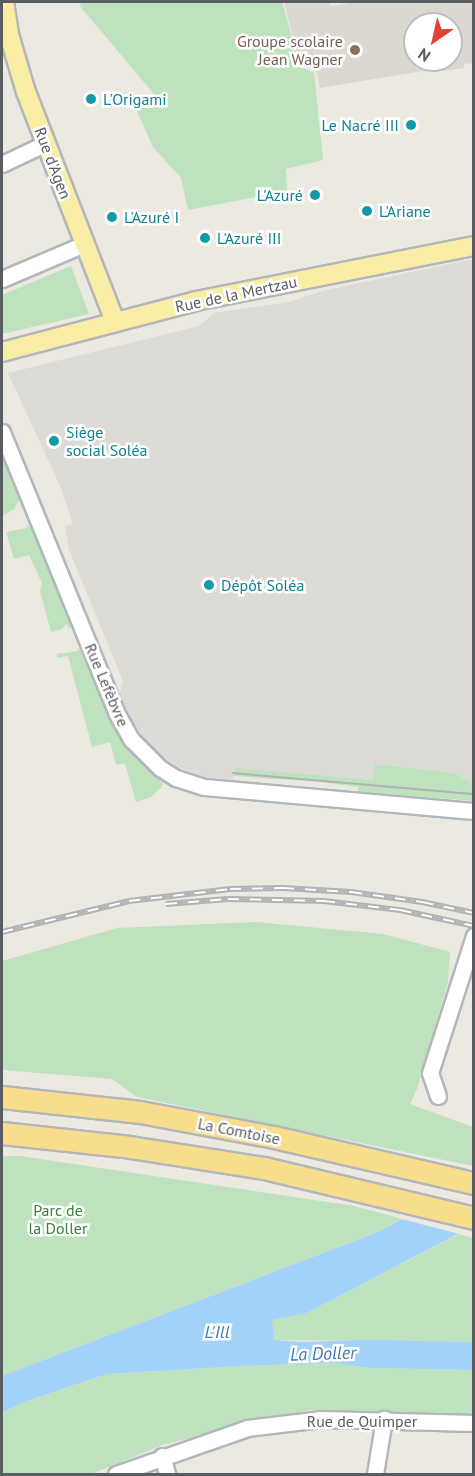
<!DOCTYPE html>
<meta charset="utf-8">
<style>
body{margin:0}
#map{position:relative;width:475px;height:1476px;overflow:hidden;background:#ebe9e0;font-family:"PT Sans",sans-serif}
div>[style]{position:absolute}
.industrial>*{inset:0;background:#dddbd5}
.education>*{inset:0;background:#dbd8cf}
.green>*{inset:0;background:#bee2be}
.round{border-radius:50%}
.water>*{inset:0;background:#a2d2fa}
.pier>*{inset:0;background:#ebe9e0}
.roads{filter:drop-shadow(2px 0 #b3b6bb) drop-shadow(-2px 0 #b3b6bb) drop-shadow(0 2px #b3b6bb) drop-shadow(0 -2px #b3b6bb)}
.minor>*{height:15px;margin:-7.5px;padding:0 7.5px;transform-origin:7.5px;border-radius:7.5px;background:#fff}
.major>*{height:18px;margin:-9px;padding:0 9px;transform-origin:9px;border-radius:9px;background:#faeea7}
.highway>*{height:21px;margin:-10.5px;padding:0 10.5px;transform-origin:10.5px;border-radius:10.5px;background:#f7dd8c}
.tram>*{height:1.5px;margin:-0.75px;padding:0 0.75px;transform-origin:0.75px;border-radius:0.75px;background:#b1b2b2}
.rail>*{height:6px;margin-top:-3px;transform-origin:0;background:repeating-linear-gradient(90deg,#fff 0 11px,#b1b2b2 0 22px);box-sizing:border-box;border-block:2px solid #b1b2b2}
.dots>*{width:16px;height:16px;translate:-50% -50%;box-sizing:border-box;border:3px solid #fff;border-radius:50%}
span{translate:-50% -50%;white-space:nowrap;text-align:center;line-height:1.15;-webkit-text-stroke:5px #fff;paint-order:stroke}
.education-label{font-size:16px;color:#785e54}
.right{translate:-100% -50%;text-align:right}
.culture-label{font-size:16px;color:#0d838f}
.left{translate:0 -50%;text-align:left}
.street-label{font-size:16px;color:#595c61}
.park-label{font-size:16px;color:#38803d}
.water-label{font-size:18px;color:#4478b2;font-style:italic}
.frame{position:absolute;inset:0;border:3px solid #595c61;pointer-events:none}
.north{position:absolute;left:403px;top:12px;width:60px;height:60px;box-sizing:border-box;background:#fff;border:2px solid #bdbec0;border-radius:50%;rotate:214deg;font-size:16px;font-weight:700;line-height:24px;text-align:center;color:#595c61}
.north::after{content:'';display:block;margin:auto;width:21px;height:27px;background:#df4433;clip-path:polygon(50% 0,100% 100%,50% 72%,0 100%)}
</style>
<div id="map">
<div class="industrial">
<i style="clip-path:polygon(473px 259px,473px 784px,455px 773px,375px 764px,374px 780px,233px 773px,233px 780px,201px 777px,177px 766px,148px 745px,131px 719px,120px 693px,123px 681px,69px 550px,65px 526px,73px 524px,61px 488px,8px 373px,199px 326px,214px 313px,289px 302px,322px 291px)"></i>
</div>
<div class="education">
<i style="clip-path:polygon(evenodd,284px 2px,330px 2px,331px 6px,358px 2px,473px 2px,473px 63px,464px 64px,464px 68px,442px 71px,441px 68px,320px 88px,317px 72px,295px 63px,294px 41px,284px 2px,415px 24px,451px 24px,451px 60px,415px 60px,415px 24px)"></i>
</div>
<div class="green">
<i style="clip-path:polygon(83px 2px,282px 2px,293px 41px,294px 64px,314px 73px,323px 160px,286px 169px,287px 191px,188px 210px,181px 178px,153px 147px,133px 102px,154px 94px,79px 5px)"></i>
<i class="round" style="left:412px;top:207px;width:14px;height:14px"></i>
<i style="clip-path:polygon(71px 266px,89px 314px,2px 334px,2px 295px)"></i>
<i style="clip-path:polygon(2px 452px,20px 498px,14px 509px,2px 516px)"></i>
<i style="clip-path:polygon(27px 525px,34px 531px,71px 621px,69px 630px,67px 624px,60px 630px,51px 632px,40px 591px,42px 583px,29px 555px,14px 559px,6px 532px,27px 528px)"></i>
<i style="clip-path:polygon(78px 648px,84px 654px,136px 753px,164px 779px,161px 788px,151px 797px,136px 802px,125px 763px,116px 765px,110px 742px,92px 747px,68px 656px,58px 658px,57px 654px,78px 651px)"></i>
<i style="clip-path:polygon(375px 764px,455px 773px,473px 784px,473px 801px,358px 792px,358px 787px,321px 782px,233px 776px,235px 768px,373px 780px)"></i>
<i style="clip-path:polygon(256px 922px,383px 934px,450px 952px,448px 982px,417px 1089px,410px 1104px,473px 1127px,473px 1166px,137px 1097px,112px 1079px,2px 1070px,2px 961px,117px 928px)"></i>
<i style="clip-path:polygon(2px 1156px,20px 1156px,354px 1206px,403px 1219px,378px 1232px,2px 1376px)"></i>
<i style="clip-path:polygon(459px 1234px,473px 1238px,473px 1342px,274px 1340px,271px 1320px,307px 1313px)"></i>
<i style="clip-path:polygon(333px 1363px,370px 1368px,473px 1370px,473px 1420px,309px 1410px,165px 1444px,91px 1474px,2px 1474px,2px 1413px,24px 1402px,107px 1374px,242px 1366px)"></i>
</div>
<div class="water">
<i style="clip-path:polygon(403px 1219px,473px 1226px,307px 1313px,272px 1320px,274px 1340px,305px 1342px,365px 1340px,473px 1342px,473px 1370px,370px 1368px,333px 1363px,242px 1366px,107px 1374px,24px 1402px,2px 1413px,2px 1376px,378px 1232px)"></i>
</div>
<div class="pier">
<i style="clip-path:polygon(474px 1178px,474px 1229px,463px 1235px,398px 1218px)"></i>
</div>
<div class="roads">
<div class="minor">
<i style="left:2px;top:164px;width:49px;rotate:-25.5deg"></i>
<i style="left:2px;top:279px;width:89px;rotate:-23.1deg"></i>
<i style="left:2px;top:432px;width:302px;rotate:67.8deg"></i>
<i style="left:116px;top:712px;width:31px;rotate:61deg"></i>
<i style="left:131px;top:739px;width:41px;rotate:45deg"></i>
<i style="left:160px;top:768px;width:19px;rotate:32deg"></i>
<i style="left:176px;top:778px;width:29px;rotate:18deg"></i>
<i style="left:204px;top:787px;width:271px;rotate:5.1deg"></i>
<i style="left:438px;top:1096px;width:24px;rotate:-109deg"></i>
<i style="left:430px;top:1073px;width:144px;rotate:-72.2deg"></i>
<i style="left:162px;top:1456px;width:19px;rotate:74deg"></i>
<i style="left:116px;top:1474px;width:139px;rotate:-19.3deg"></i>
<i style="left:247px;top:1428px;width:75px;rotate:-6.9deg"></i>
<i style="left:321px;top:1419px;width:153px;rotate:1.5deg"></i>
<i style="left:375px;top:1474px;width:56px;rotate:-80.7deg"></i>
</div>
<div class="major">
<i style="left:4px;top:2px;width:36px;rotate:81deg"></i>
<i style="left:10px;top:38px;width:56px;rotate:73.5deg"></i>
<i style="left:26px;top:92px;width:246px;rotate:68.8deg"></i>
<i style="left:2px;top:352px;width:201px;rotate:-14.7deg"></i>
<i style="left:196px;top:301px;width:283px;rotate:-11.2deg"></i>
</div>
<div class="highway">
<i style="left:2px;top:1097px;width:139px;rotate:6.2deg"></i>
<i style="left:140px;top:1112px;width:136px;rotate:10.6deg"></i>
<i style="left:274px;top:1137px;width:205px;rotate:13deg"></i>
<i style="left:2px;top:1133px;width:129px;rotate:6.2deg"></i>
<i style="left:130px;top:1147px;width:136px;rotate:8.9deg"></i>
<i style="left:264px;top:1168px;width:216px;rotate:13.4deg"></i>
</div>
</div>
<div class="tram">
<i style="left:233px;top:773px;width:242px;rotate:5deg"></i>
</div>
<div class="rail">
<i style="left:166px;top:904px;width:62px;rotate:-4.6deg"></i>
<i style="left:228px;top:899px;width:96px;rotate:1.2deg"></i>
<i style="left:324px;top:901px;width:77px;rotate:6.8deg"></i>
<i style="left:400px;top:910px;width:76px;rotate:12.2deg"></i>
<i style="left:2px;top:932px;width:131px;rotate:-13.7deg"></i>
<i style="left:129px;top:901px;width:102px;rotate:-6.8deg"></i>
<i style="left:230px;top:889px;width:53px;rotate:-1.1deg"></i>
<i style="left:283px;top:888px;width:68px;rotate:3.4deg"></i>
<i style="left:351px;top:892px;width:72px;rotate:8deg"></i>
<i style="left:422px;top:902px;width:53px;rotate:11.9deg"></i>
</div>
<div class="dots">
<i style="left:355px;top:50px;background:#8d6e63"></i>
<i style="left:91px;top:99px;background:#0f9aa8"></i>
<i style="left:411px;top:125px;background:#0f9aa8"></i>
<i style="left:315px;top:195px;background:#0f9aa8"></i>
<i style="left:367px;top:211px;background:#0f9aa8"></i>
<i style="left:112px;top:217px;background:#0f9aa8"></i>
<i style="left:205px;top:238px;background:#0f9aa8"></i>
<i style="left:54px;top:441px;background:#0f9aa8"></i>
<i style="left:209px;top:585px;background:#0f9aa8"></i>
</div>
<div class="education-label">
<span class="right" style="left:343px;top:50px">Groupe scolaire<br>Jean Wagner</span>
</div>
<div class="culture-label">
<span class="left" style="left:103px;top:99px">L'Origami</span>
<span class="right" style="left:399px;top:125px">Le Nacré III</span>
<span class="right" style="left:303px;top:195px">L'Azuré</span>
<span class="left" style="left:379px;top:211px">L'Ariane</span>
<span class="left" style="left:124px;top:217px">L'Azuré I</span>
<span class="left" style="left:217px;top:238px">L'Azuré III</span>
<span class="left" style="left:66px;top:441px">Siège<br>social Soléa</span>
<span class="left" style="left:221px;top:585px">Dépôt Soléa</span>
</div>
<div class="street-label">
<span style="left:53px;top:163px;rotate:69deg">Rue d'Agen</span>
<span style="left:236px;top:294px;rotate:-12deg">Rue de la Mertzau</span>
<span style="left:107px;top:685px;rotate:67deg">Rue Lefèbvre</span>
<span style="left:239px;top:1131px;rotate:11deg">La Comtoise</span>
<span style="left:362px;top:1421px">Rue de Quimper</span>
</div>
<div class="park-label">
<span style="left:58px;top:1219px">Parc de<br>la Doller</span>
</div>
<div class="water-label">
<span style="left:217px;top:1332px">L'Ill</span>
<span style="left:323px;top:1354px;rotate:-2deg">La Doller</span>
</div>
<div class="frame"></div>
<div class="north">N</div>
</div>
